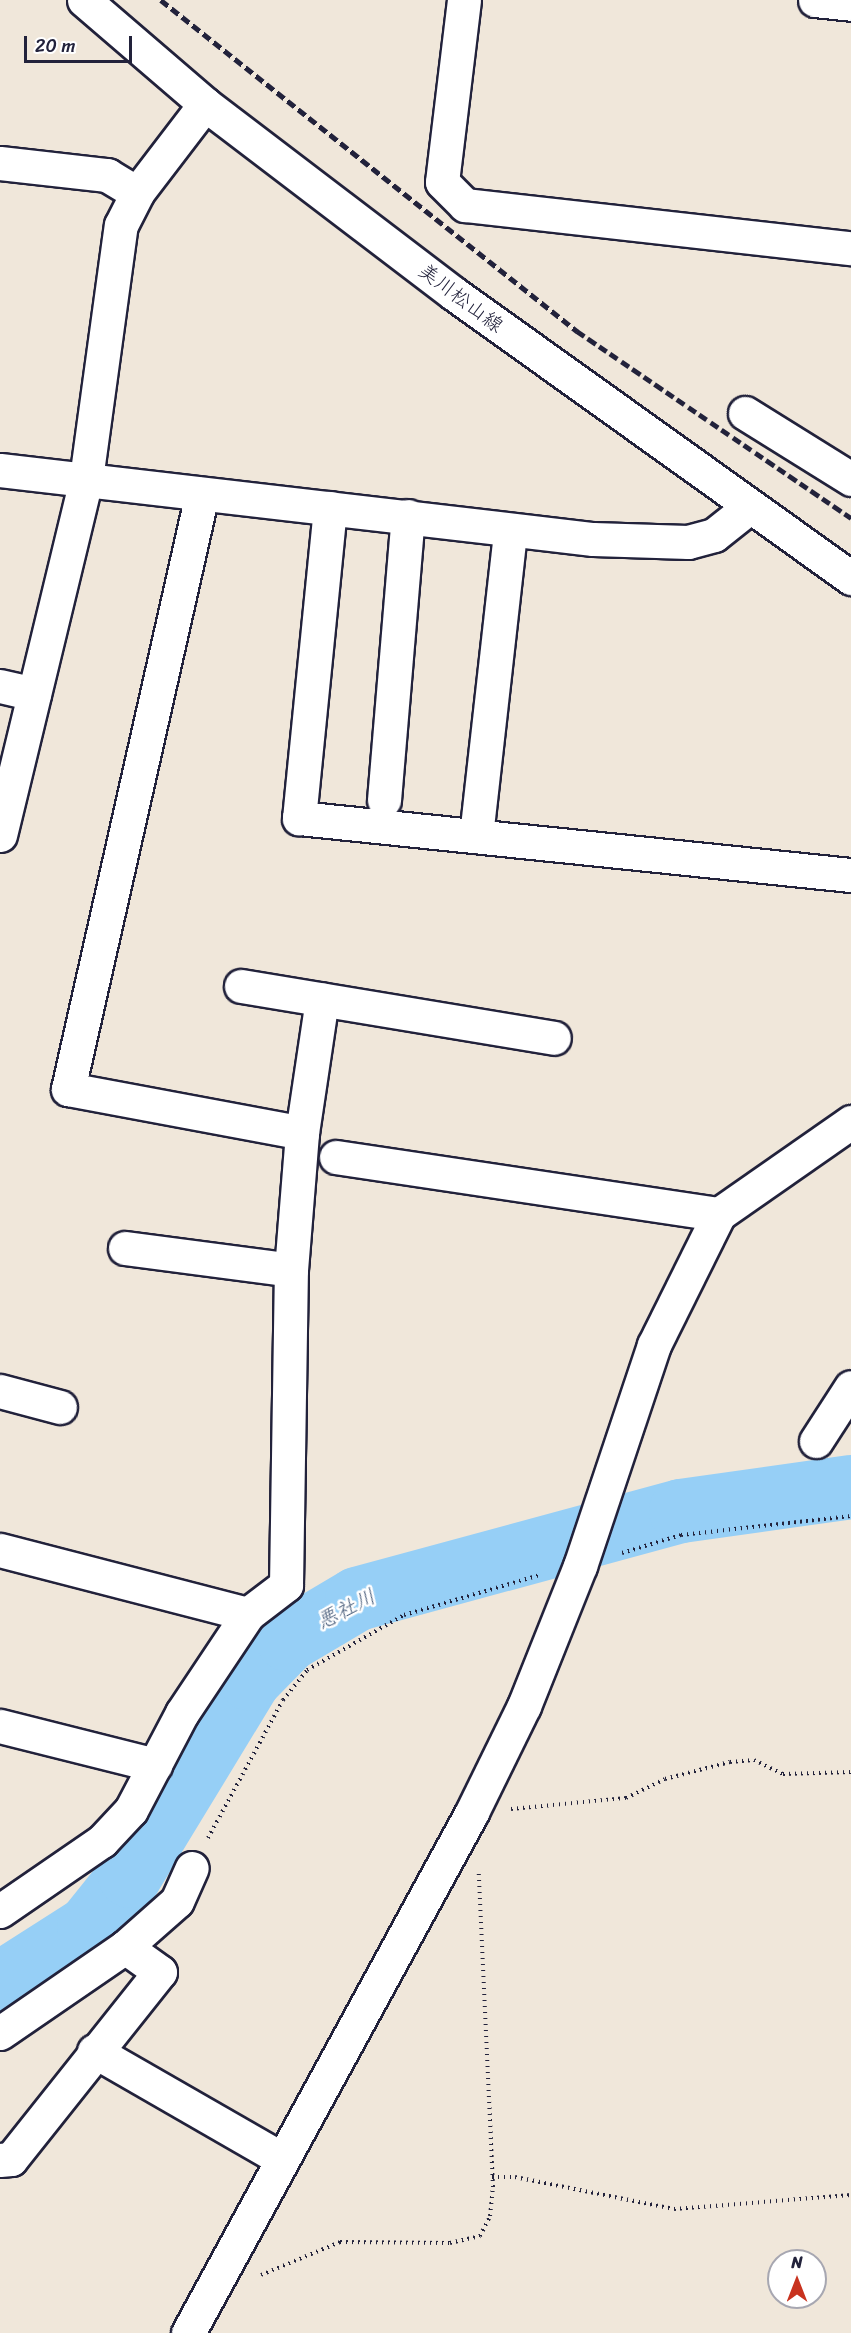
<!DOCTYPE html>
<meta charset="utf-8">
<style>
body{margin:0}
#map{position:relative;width:851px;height:2333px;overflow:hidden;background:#f0e7da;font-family:Sriracha,"Klee One",sans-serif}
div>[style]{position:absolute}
.river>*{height:64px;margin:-32px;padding:0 32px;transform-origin:32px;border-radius:32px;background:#96cff6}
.path>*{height:4px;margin-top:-2px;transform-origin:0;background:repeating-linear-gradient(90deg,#22223b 0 1.5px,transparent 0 6px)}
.roads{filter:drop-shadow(2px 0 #22223b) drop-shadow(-2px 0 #22223b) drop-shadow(0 2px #22223b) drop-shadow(0 -2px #22223b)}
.minor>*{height:33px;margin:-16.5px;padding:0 16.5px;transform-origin:16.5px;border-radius:16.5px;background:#fff}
.secondary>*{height:33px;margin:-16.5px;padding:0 16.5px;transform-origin:16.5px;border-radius:16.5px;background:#fff}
.rail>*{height:4.5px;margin-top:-2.25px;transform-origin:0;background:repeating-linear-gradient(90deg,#22223b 0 9px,transparent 0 13.5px)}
span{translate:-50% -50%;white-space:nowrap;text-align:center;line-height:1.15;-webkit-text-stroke:5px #fff;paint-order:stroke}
.street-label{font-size:20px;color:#22223b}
.water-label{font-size:21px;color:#4b5f7c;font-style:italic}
.north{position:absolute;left:767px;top:2249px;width:60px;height:60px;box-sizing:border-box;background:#fff;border:2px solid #a7a7b1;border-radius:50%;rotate:0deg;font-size:16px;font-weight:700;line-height:24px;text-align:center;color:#22223b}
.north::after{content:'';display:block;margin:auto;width:21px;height:27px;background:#c8321e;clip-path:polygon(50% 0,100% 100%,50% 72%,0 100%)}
.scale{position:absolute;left:24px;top:36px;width:108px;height:27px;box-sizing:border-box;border:3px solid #22223b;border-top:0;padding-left:8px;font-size:18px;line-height:21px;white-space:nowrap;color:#22223b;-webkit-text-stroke:4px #fff;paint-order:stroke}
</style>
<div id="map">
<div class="river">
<i style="left:0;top:1984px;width:106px;rotate:-32.6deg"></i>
<i style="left:89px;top:1927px;width:65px;rotate:-51.2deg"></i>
<i style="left:130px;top:1876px;width:231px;rotate:-58.7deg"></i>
<i style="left:250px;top:1679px;width:54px;rotate:-45.7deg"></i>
<i style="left:288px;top:1640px;width:80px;rotate:-30.7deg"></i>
<i style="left:357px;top:1599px;width:336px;rotate:-15.2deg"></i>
<i style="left:681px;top:1511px;width:172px;rotate:-8deg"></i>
</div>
<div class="path">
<i style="left:622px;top:1553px;width:62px;rotate:-17deg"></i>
<i style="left:681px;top:1535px;width:171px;rotate:-6.4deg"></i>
<i style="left:511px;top:1809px;width:116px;rotate:-5.5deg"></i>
<i style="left:626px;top:1798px;width:43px;rotate:-26deg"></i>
<i style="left:665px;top:1779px;width:67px;rotate:-14.7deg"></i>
<i style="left:730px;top:1762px;width:24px;rotate:-5deg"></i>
<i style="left:754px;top:1760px;width:32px;rotate:26deg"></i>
<i style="left:783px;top:1774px;width:68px;rotate:-1.7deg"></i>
<i style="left:208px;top:1838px;width:157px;rotate:-61.5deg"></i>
<i style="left:283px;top:1700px;width:38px;rotate:-51deg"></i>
<i style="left:307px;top:1670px;width:112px;rotate:-29.6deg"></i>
<i style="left:404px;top:1615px;width:142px;rotate:-16.4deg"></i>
<i style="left:492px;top:2177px;width:23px"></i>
<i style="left:515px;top:2177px;width:162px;rotate:11.4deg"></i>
<i style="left:674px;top:2209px;width:178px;rotate:-4.5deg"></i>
<i style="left:261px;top:2275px;width:86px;rotate:-22.7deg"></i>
<i style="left:340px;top:2242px;width:110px;rotate:0.5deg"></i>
<i style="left:450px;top:2243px;width:31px;rotate:-13deg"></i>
<i style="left:480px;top:2236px;width:22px;rotate:-63deg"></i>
<i style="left:490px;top:2216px;width:29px;rotate:-84deg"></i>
<i style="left:493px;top:2187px;width:314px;rotate:-92.6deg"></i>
</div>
<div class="roads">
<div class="minor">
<i style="left:464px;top:0;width:183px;rotate:96.9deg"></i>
<i style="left:442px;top:182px;width:33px;rotate:45deg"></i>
<i style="left:465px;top:205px;width:388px;rotate:6.4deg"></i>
<i style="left:815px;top:0;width:36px;rotate:6deg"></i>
<i style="left:0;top:163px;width:108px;rotate:6.4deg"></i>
<i style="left:107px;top:175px;width:35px;rotate:31deg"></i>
<i style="left:745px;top:413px;width:125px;rotate:31.9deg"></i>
<i style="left:0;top:470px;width:597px;rotate:6.64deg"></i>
<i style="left:593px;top:539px;width:95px;rotate:1.8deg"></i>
<i style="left:688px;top:542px;width:27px;rotate:-15deg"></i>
<i style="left:714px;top:535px;width:43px;rotate:-38.5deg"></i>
<i style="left:202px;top:494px;width:610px;rotate:102.69deg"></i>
<i style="left:68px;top:1089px;width:238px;rotate:10.6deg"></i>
<i style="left:330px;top:508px;width:312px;rotate:95.7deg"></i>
<i style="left:299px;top:818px;width:555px;rotate:5.9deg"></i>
<i style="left:0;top:686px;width:35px;rotate:13deg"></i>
<i style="left:384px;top:800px;width:285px;rotate:-85.2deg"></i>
<i style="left:0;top:835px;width:366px;rotate:-76.4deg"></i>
<i style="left:86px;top:479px;width:256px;rotate:-82.2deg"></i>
<i style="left:121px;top:225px;width:36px;rotate:-63deg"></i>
<i style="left:137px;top:193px;width:112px;rotate:-52.6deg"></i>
<i style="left:476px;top:836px;width:306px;rotate:-83.6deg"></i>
<i style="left:241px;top:986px;width:317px;rotate:9.4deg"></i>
<i style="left:336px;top:1157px;width:387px;rotate:8.5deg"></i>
<i style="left:125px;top:1248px;width:167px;rotate:7.5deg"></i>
<i style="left:0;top:1391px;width:62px;rotate:14.9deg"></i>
<i style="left:816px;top:1441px;width:64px;rotate:-57.1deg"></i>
<i style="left:0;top:1550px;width:256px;rotate:14.5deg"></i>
<i style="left:0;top:1726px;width:160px;rotate:14.1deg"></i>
<i style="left:0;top:1911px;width:124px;rotate:-34.5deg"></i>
<i style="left:102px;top:1841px;width:42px;rotate:-46.9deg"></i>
<i style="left:131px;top:1810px;width:110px;rotate:-62.3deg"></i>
<i style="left:182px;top:1713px;width:119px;rotate:-56.3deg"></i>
<i style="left:248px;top:1614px;width:48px;rotate:-37.3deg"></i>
<i style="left:286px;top:1585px;width:315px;rotate:-89.1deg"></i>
<i style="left:291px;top:1270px;width:137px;rotate:-85.4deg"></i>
<i style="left:302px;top:1133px;width:135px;rotate:-81.5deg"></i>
<i style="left:0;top:2033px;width:152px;rotate:-34.5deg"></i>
<i style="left:125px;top:1947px;width:69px;rotate:-41.5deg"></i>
<i style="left:177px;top:1901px;width:36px;rotate:-66deg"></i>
<i style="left:94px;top:2051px;width:215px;rotate:29.9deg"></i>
<i style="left:0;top:2160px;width:11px;rotate:-5deg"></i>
<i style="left:11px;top:2159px;width:239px;rotate:-51.5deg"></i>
<i style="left:160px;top:1972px;width:43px;rotate:-144.5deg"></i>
<i style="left:188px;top:2333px;width:593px;rotate:-61.4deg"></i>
<i style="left:472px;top:1812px;width:118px;rotate:-63.9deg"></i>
<i style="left:524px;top:1706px;width:151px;rotate:-68.2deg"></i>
<i style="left:580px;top:1566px;width:233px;rotate:-71.5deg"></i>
<i style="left:654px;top:1345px;width:146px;rotate:-63.6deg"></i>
<i style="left:719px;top:1214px;width:161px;rotate:-34.9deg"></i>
</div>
<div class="secondary">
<i style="left:84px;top:0;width:160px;rotate:40.7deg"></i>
<i style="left:205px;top:104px;width:312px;rotate:37.3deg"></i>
<i style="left:453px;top:293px;width:490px;rotate:35.6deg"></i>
</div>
</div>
<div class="rail">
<i style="left:161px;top:0;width:532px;rotate:38.51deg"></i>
<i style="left:577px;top:331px;width:332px;rotate:34.3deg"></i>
</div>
<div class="street-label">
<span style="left:461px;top:298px;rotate:37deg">美川松山線</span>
</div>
<div class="water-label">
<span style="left:346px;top:1609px;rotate:-27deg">悪社川</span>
</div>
<div class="north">N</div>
<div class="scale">20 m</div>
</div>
